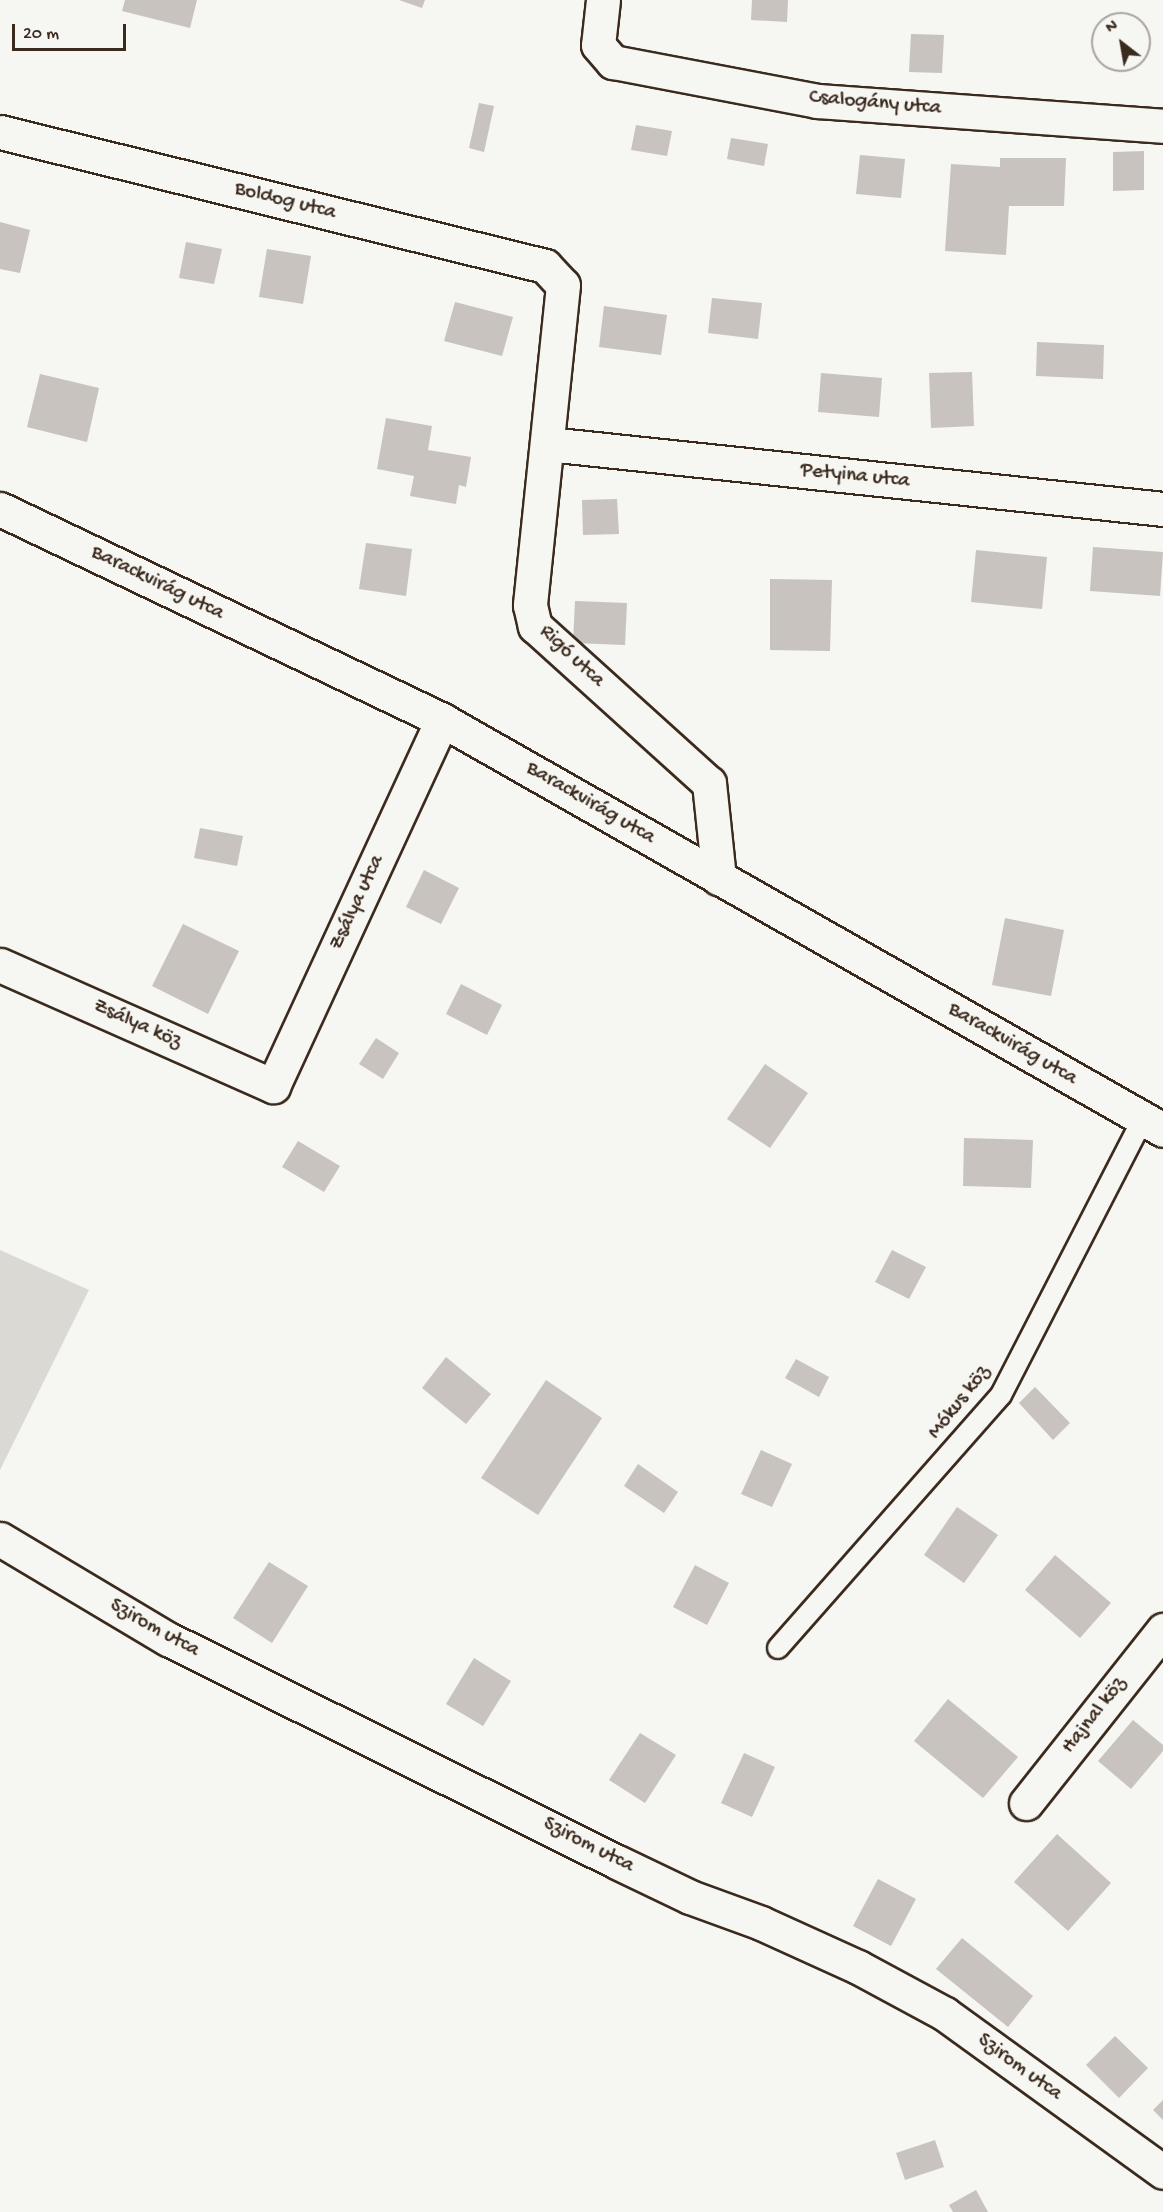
<!DOCTYPE html>
<meta charset="utf-8">
<style>
body{margin:0}
#map{position:relative;width:1163px;height:2212px;overflow:hidden;background:#f6f6f2;font-family:"Gochi Hand",sans-serif}
div>[style]{position:absolute}
.green>*{inset:0;background:#dad9d3}
.building>*{inset:0;background:#c8c3be}
.roads{filter:drop-shadow(2px 0 #3b2a1e) drop-shadow(-2px 0 #3b2a1e) drop-shadow(0 2px #3b2a1e) drop-shadow(0 -2px #3b2a1e)}
.lane>*{height:20px;margin:-10px;padding:0 10px;transform-origin:10px;border-radius:10px;background:#f6f6f2}
.street>*{height:33px;margin:-16.5px;padding:0 16.5px;transform-origin:16.5px;border-radius:16.5px;background:#f6f6f2}
span{translate:-50% -50%;white-space:nowrap;text-align:center;line-height:1.15;-webkit-text-stroke:4.5px #f6f6f2;paint-order:stroke}
.street-label{font-size:21px;color:#3b2a1e}
.north{position:absolute;left:1091px;top:12px;width:60px;height:60px;box-sizing:border-box;background:#f6f6f2;border:2px solid #aba49d;border-radius:50%;rotate:329deg;font-size:16px;font-weight:700;line-height:24px;text-align:center;color:#3b2a1e}
.north::after{content:'';display:block;margin:auto;width:21px;height:27px;background:#3b2a1e;clip-path:polygon(50% 0,100% 100%,50% 72%,0 100%)}
.scale{position:absolute;left:12px;top:24px;width:114px;height:27px;box-sizing:border-box;border:3px solid #3b2a1e;border-top:0;padding-left:8px;font-size:18px;line-height:21px;white-space:nowrap;color:#3b2a1e;-webkit-text-stroke:4px #f6f6f2;paint-order:stroke}
</style>
<div id="map">
<div class="green">
<i style="clip-path:polygon(0 1250px,89px 1290px,0 1470px)"></i>
</div>
<div class="building">
<i style="clip-path:polygon(125px 0,197px 0,190px 28px,122px 11px)"></i>
<i style="clip-path:polygon(399px 0,425px 0,422px 8px)"></i>
<i style="clip-path:polygon(752px 0,788px 0,787px 22px,751px 20px)"></i>
<i style="clip-path:polygon(911px 34px,944px 35px,942px 73px,909px 72px)"></i>
<i style="clip-path:polygon(479px 103px,494px 106px,484px 152px,469px 148px)"></i>
<i style="clip-path:polygon(636px 125px,672px 131px,667px 156px,631px 150px)"></i>
<i style="clip-path:polygon(731px 138px,768px 144px,764px 166px,727px 159px)"></i>
<i style="clip-path:polygon(1144px 151px,1144px 190px,1113px 191px,1113px 152px)"></i>
<i style="clip-path:polygon(860px 155px,905px 159px,901px 198px,856px 194px)"></i>
<i style="clip-path:polygon(1000px 158px,1066px 158px,1064px 206px,1009px 206px,1006px 255px,945px 251px,951px 164px,1000px 167px)"></i>
<i style="clip-path:polygon(0 222px,30px 230px,20px 273px,0 269px)"></i>
<i style="clip-path:polygon(186px 242px,222px 249px,214px 284px,179px 278px)"></i>
<i style="clip-path:polygon(267px 249px,311px 256px,303px 304px,259px 297px)"></i>
<i style="clip-path:polygon(712px 298px,762px 303px,758px 339px,708px 333px)"></i>
<i style="clip-path:polygon(455px 302px,513px 317px,502px 356px,444px 341px)"></i>
<i style="clip-path:polygon(604px 306px,667px 315px,661px 355px,599px 347px)"></i>
<i style="clip-path:polygon(1037px 342px,1104px 345px,1103px 379px,1036px 376px)"></i>
<i style="clip-path:polygon(972px 372px,974px 426px,931px 428px,929px 373px)"></i>
<i style="clip-path:polygon(821px 373px,882px 378px,879px 417px,818px 412px)"></i>
<i style="clip-path:polygon(40px 374px,99px 388px,87px 442px,27px 427px)"></i>
<i style="clip-path:polygon(386px 418px,432px 426px,428px 450px,471px 457px,466px 487px,459px 485px,456px 504px,410px 496px,414px 476px,377px 469px)"></i>
<i style="clip-path:polygon(617px 499px,619px 534px,583px 535px,582px 500px)"></i>
<i style="clip-path:polygon(366px 543px,412px 549px,406px 596px,359px 589px)"></i>
<i style="clip-path:polygon(1093px 547px,1163px 552px,1160px 596px,1090px 591px)"></i>
<i style="clip-path:polygon(976px 550px,1047px 557px,1042px 609px,971px 602px)"></i>
<i style="clip-path:polygon(770px 579px,832px 580px,830px 651px,770px 650px)"></i>
<i style="clip-path:polygon(575px 601px,627px 603px,625px 645px,573px 643px)"></i>
<i style="clip-path:polygon(200px 828px,243px 836px,237px 866px,194px 858px)"></i>
<i style="clip-path:polygon(424px 870px,459px 888px,441px 924px,406px 907px)"></i>
<i style="clip-path:polygon(1005px 918px,1064px 930px,1051px 996px,992px 985px)"></i>
<i style="clip-path:polygon(183px 924px,239px 951px,208px 1014px,152px 986px)"></i>
<i style="clip-path:polygon(461px 984px,502px 1005px,487px 1035px,446px 1014px)"></i>
<i style="clip-path:polygon(376px 1038px,399px 1053px,383px 1079px,359px 1064px)"></i>
<i style="clip-path:polygon(765px 1064px,808px 1093px,770px 1148px,727px 1119px)"></i>
<i style="clip-path:polygon(964px 1138px,1033px 1140px,1031px 1188px,963px 1186px)"></i>
<i style="clip-path:polygon(298px 1141px,340px 1166px,324px 1192px,282px 1167px)"></i>
<i style="clip-path:polygon(892px 1250px,926px 1267px,909px 1299px,875px 1282px)"></i>
<i style="clip-path:polygon(446px 1357px,491px 1394px,466px 1424px,422px 1388px)"></i>
<i style="clip-path:polygon(796px 1359px,829px 1377px,819px 1397px,785px 1378px)"></i>
<i style="clip-path:polygon(546px 1380px,602px 1418px,538px 1515px,481px 1478px)"></i>
<i style="clip-path:polygon(1035px 1387px,1070px 1423px,1053px 1440px,1019px 1403px)"></i>
<i style="clip-path:polygon(761px 1450px,792px 1464px,772px 1507px,741px 1494px)"></i>
<i style="clip-path:polygon(638px 1464px,678px 1492px,664px 1513px,624px 1486px)"></i>
<i style="clip-path:polygon(957px 1507px,998px 1535px,964px 1583px,924px 1555px)"></i>
<i style="clip-path:polygon(1055px 1555px,1111px 1603px,1080px 1638px,1025px 1590px)"></i>
<i style="clip-path:polygon(269px 1562px,308px 1586px,272px 1643px,233px 1618px)"></i>
<i style="clip-path:polygon(695px 1565px,729px 1583px,707px 1625px,673px 1607px)"></i>
<i style="clip-path:polygon(474px 1658px,511px 1681px,483px 1726px,446px 1704px)"></i>
<i style="clip-path:polygon(948px 1699px,1018px 1757px,983px 1798px,914px 1741px)"></i>
<i style="clip-path:polygon(1133px 1720px,1163px 1745px,1163px 1751px,1131px 1789px,1098px 1761px)"></i>
<i style="clip-path:polygon(640px 1733px,676px 1755px,645px 1803px,609px 1780px)"></i>
<i style="clip-path:polygon(744px 1753px,775px 1767px,752px 1817px,721px 1803px)"></i>
<i style="clip-path:polygon(1057px 1834px,1111px 1883px,1068px 1931px,1014px 1882px)"></i>
<i style="clip-path:polygon(878px 1879px,916px 1899px,891px 1946px,853px 1926px)"></i>
<i style="clip-path:polygon(962px 1938px,1033px 1996px,1008px 2027px,936px 1969px)"></i>
<i style="clip-path:polygon(1115px 2036px,1148px 2068px,1119px 2098px,1086px 2065px)"></i>
<i style="clip-path:polygon(1163px 2100px,1163px 2120px,1153px 2110px)"></i>
<i style="clip-path:polygon(935px 2140px,944px 2167px,905px 2180px,896px 2153px)"></i>
<i style="clip-path:polygon(976px 2190px,988px 2212px,953px 2212px,949px 2205px)"></i>
</div>
<div class="roads">
<div class="lane">
<i style="left:778px;top:1648px;width:337px;rotate:-48.6deg"></i>
<i style="left:1001px;top:1395px;width:310px;rotate:-62.8deg"></i>
</div>
<div class="street">
<i style="left:603px;top:0;width:45px;rotate:96.3deg"></i>
<i style="left:598px;top:45px;width:23px;rotate:49deg"></i>
<i style="left:613px;top:62px;width:208px;rotate:10.8deg"></i>
<i style="left:817px;top:101px;width:347px;rotate:4.1deg"></i>
<i style="left:0;top:132px;width:561px;rotate:13.81deg"></i>
<i style="left:545px;top:266px;width:26px;rotate:47deg"></i>
<i style="left:563px;top:285px;width:322px;rotate:95.9deg"></i>
<i style="left:530px;top:605px;width:22px;rotate:77deg"></i>
<i style="left:535px;top:626px;width:234px;rotate:42.1deg"></i>
<i style="left:709px;top:783px;width:96px;rotate:84deg"></i>
<i style="left:548px;top:444px;width:618px;rotate:6.03deg"></i>
<i style="left:0;top:509px;width:490px;rotate:25.5deg"></i>
<i style="left:442px;top:720px;width:829px;rotate:29.62deg"></i>
<i style="left:0;top:965px;width:299px;rotate:23.9deg"></i>
<i style="left:273px;top:1086px;width:403px;rotate:-65.2deg"></i>
<i style="left:0;top:1539px;width:196px;rotate:30.8deg"></i>
<i style="left:168px;top:1639px;width:501px;rotate:26.41deg"></i>
<i style="left:617px;top:1862px;width:81px;rotate:25.6deg"></i>
<i style="left:690px;top:1897px;width:76px;rotate:20.1deg"></i>
<i style="left:761px;top:1923px;width:107px;rotate:24.4deg"></i>
<i style="left:858px;top:1967px;width:99px;rotate:28.4deg"></i>
<i style="left:945px;top:2014px;width:269px;rotate:35.9deg"></i>
<i style="left:1026px;top:1803px;width:221px;rotate:-51.6deg"></i>
</div>
</div>
<div class="street-label">
<span style="left:875px;top:104px;rotate:5deg">Csalogány utca</span>
<span style="left:285px;top:202px;rotate:14deg">Boldog utca</span>
<span style="left:855px;top:477px;rotate:6deg">Petyina utca</span>
<span style="left:157px;top:584px;rotate:26deg">Barackvirág utca</span>
<span style="left:571px;top:657px;rotate:43deg">Rigó utca</span>
<span style="left:590px;top:804px;rotate:30deg">Barackvirág utca</span>
<span style="left:358px;top:903px;rotate:-65deg">Zsálya utca</span>
<span style="left:137px;top:1025px;rotate:24deg">Zsálya köz</span>
<span style="left:1012px;top:1045px;rotate:30deg">Barackvirág utca</span>
<span style="left:960px;top:1403px;rotate:-52deg">Mókus köz</span>
<span style="left:154px;top:1629px;rotate:29deg">Szirom utca</span>
<span style="left:1095px;top:1716px;rotate:-52deg">Hajnal köz</span>
<span style="left:588px;top:1846px;rotate:27deg">Szirom utca</span>
<span style="left:1019px;top:2068px;rotate:36deg">Szirom utca</span>
</div>
<div class="north">N</div>
<div class="scale">20 m</div>
</div>
